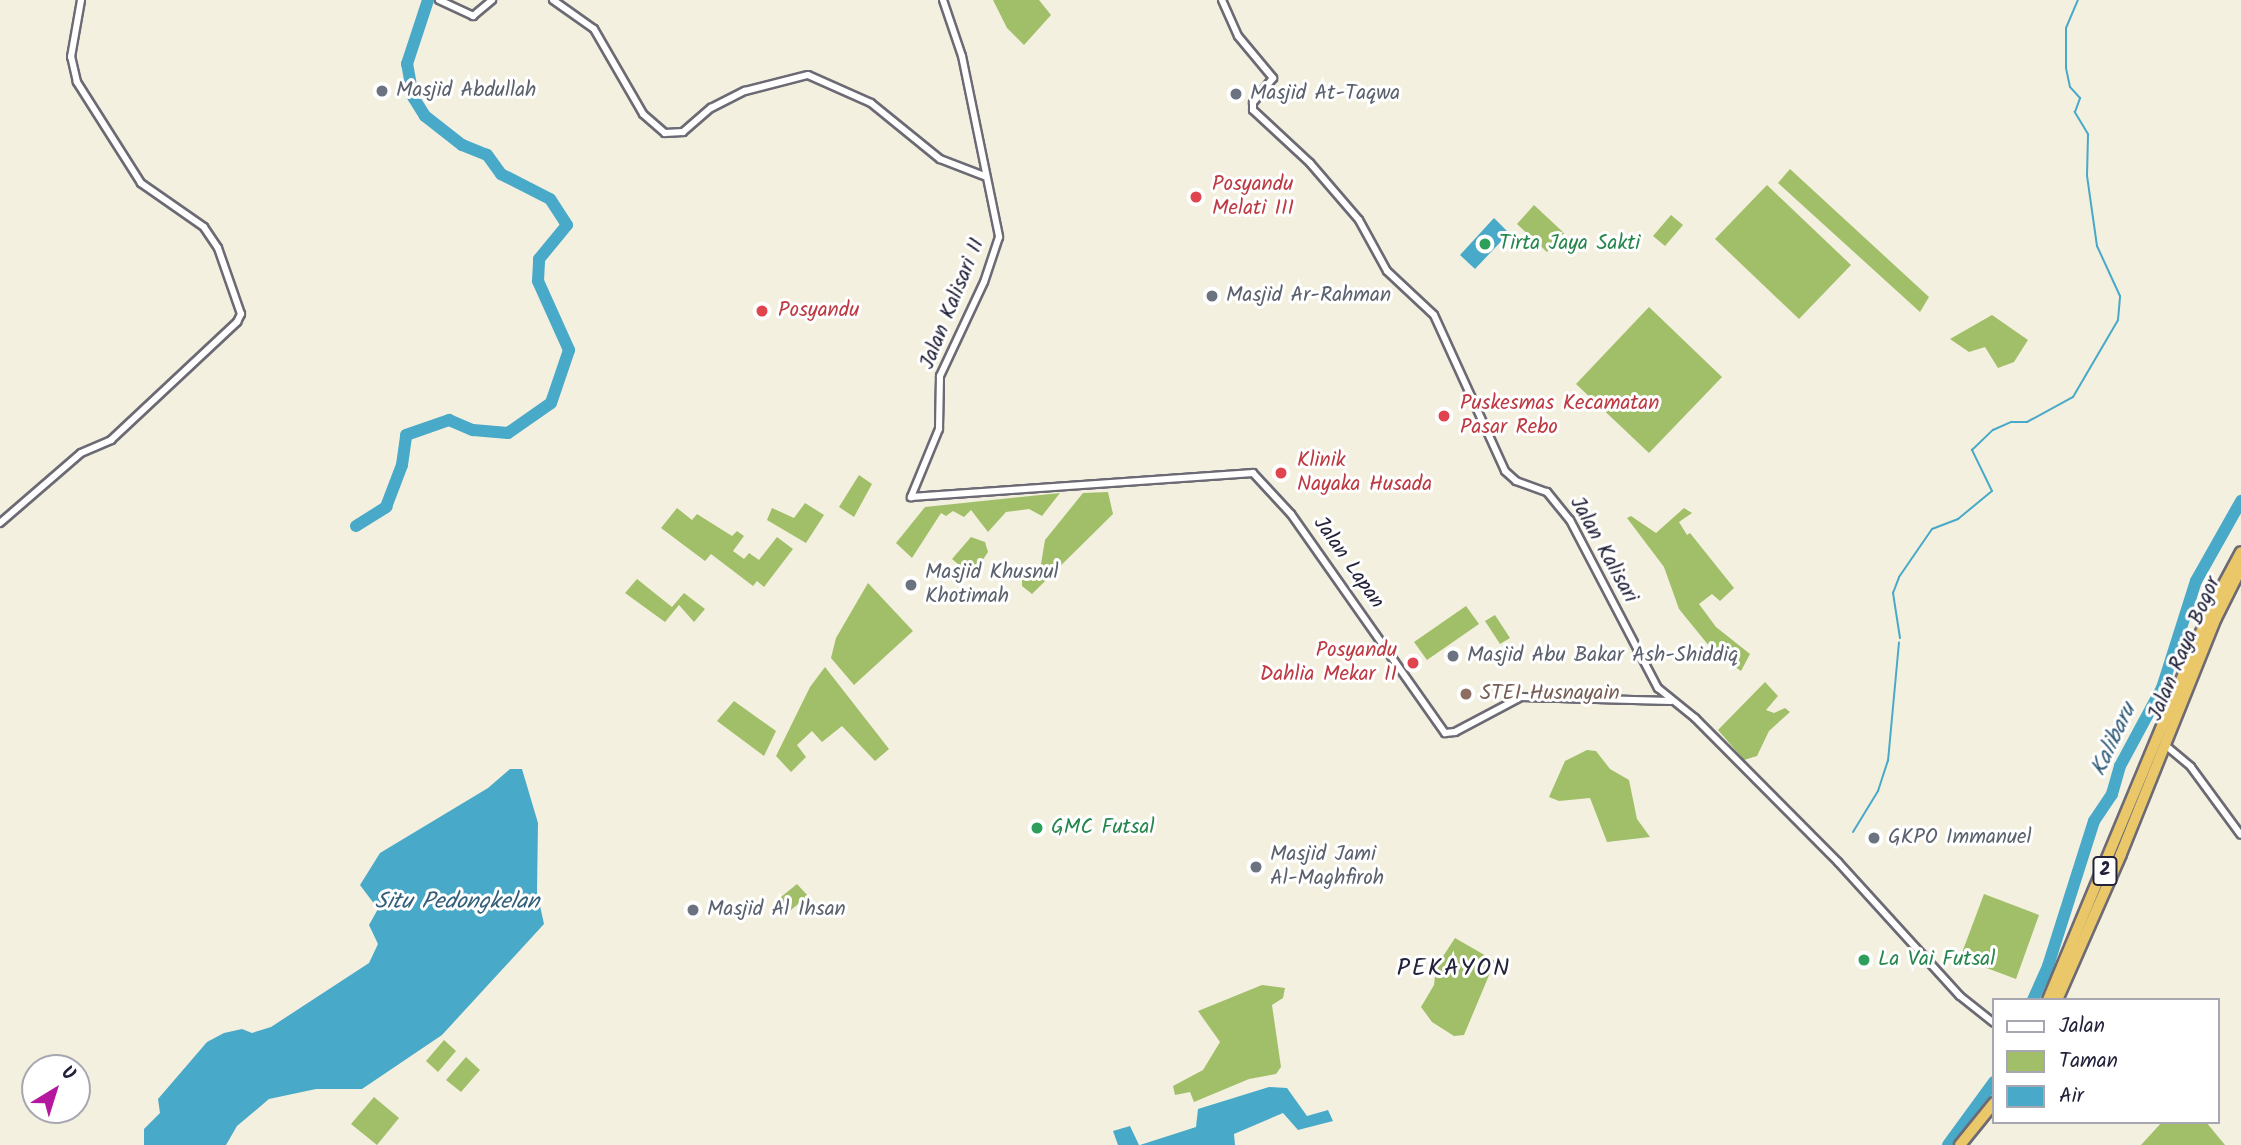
<!DOCTYPE html>
<style>
body{margin:0}
#map{position:relative;width:2241px;height:1145px;overflow:hidden;background:#f4f0df;font-family:Kalam,sans-serif}
div>[style]{position:absolute}
.green>*{inset:0;background:#a0bf68}
.water>*{inset:0;background:#48a9c8}
.stream>*{height:2px;margin:-1px;padding:0 1px;transform-origin:1px;border-radius:1px;background:#48a9c8}
.river>*{height:12px;margin:-6px;padding:0 6px;transform-origin:6px;border-radius:6px;background:#48a9c8}
.roads{filter:drop-shadow(2px 0 #6c6a74) drop-shadow(-2px 0 #6c6a74) drop-shadow(0 2px #6c6a74) drop-shadow(0 -2px #6c6a74)}
.minor>*{height:6px;margin:-3px;padding:0 3px;transform-origin:3px;border-radius:3px;background:#fff}
.highway>*{height:10px;margin:-5px;padding:0 5px;transform-origin:5px;border-radius:5px;background:#eac769}
.dots>*{width:19px;height:19px;translate:-50% -50%;box-sizing:border-box;border:4px solid #fff;border-radius:50%}
span{translate:-50% -50%;white-space:nowrap;text-align:center;line-height:1.15;-webkit-text-stroke:6px #fff;paint-order:stroke}
.shield-label span{padding:2px 5px;background:#fff;border:2px solid;border-radius:5px;-webkit-text-stroke-width:0}
.shield-label{font-size:19px;color:#22223b;font-weight:700}
.worship-label{font-size:21px;color:#5b616d}
.left{translate:0 -50%;text-align:left}
.health-label{font-size:21px;color:#be3a42}
.right{translate:-100% -50%;text-align:right}
.leisure-label{font-size:21px;color:#27864d}
.street-label{font-size:21px;color:#22223b}
.education-label{font-size:21px;color:#785e54}
.water-label{font-size:23px;color:#335f7a;font-style:italic}
.quarter-label{font-size:24px;color:#22223b;letter-spacing:2px}
.legend{position:absolute;left:1992px;top:998px;width:228px;height:126px;box-sizing:border-box;background:#fff;border:2px solid #a7a7b1;margin:0;padding:9px 12px;list-style:none;font-size:21px;color:#22223b}
.legend li{display:flex;align-items:center;gap:14px;height:35px}
.legend b{width:35px;border:2px solid #a7a7b1}
.north{position:absolute;left:21px;top:1054px;width:70px;height:70px;box-sizing:border-box;background:#fff;border:2px solid #a7a7b1;border-radius:50%;rotate:38deg;font-size:19px;font-weight:700;line-height:28px;text-align:center;color:#22223b}
.north::after{content:'';display:block;margin:auto;width:24px;height:32px;background:#b5179e;clip-path:polygon(50% 0,100% 100%,50% 72%,0 100%)}
</style>
<div id="map">
<div class="green">
<i style="clip-path:polygon(993px 0,1039px 0,1051px 15px,1024px 45px,1007px 28px)"></i>
<i style="clip-path:polygon(1790px 169px,1929px 297px,1920px 312px,1778px 183px)"></i>
<i style="clip-path:polygon(1767px 185px,1851px 265px,1799px 319px,1715px 239px)"></i>
<i style="clip-path:polygon(1534px 205px,1564px 233px,1547px 252px,1517px 224px)"></i>
<i style="clip-path:polygon(1671px 215px,1683px 225px,1665px 246px,1653px 236px)"></i>
<i style="clip-path:polygon(1649px 307px,1722px 377px,1649px 453px,1576px 384px)"></i>
<i style="clip-path:polygon(1992px 315px,2028px 340px,2014px 362px,1998px 368px,1985px 347px,1969px 352px,1950px 339px)"></i>
<i style="clip-path:polygon(859px 475px,872px 484px,854px 517px,839px 507px)"></i>
<i style="clip-path:polygon(1108px 492px,1113px 514px,1032px 594px,1022px 586px,1022px 577px,1041px 564px,1045px 540px,1083px 493px)"></i>
<i style="clip-path:polygon(1060px 493px,1042px 516px,1029px 509px,1006px 512px,988px 532px,971px 510px,964px 517px,953px 511px,946px 516px,941px 513px,912px 558px,896px 543px,925px 507px)"></i>
<i style="clip-path:polygon(805px 503px,824px 515px,806px 543px,767px 520px,772px 508px,794px 518px)"></i>
<i style="clip-path:polygon(677px 508px,692px 520px,697px 514px,732px 536px,737px 531px,744px 536px,733px 551px,744px 559px,749px 553px,759px 560px,777px 537px,793px 549px,764px 587px,757px 581px,753px 586px,711px 554px,705px 561px,661px 528px)"></i>
<i style="clip-path:polygon(1684px 508px,1692px 513px,1679px 522px,1687px 535px,1690px 533px,1734px 588px,1720px 601px,1712px 594px,1699px 604px,1716px 627px,1750px 654px,1741px 671px,1714px 652px,1679px 609px,1664px 567px,1627px 518px,1631px 516px,1656px 533px)"></i>
<i style="clip-path:polygon(971px 537px,985px 542px,988px 552px,972px 576px,952px 559px)"></i>
<i style="clip-path:polygon(637px 579px,672px 607px,684px 593px,705px 609px,694px 622px,679px 605px,665px 622px,625px 593px)"></i>
<i style="clip-path:polygon(868px 583px,913px 631px,854px 685px,831px 658px,836px 638px)"></i>
<i style="clip-path:polygon(1466px 606px,1479px 624px,1427px 660px,1414px 642px)"></i>
<i style="clip-path:polygon(1495px 615px,1510px 638px,1500px 644px,1485px 621px)"></i>
<i style="clip-path:polygon(825px 667px,889px 749px,875px 761px,842px 726px,822px 742px,812px 731px,797px 745px,806px 757px,791px 772px,776px 756px,810px 687px)"></i>
<i style="clip-path:polygon(1765px 682px,1778px 696px,1766px 710px,1774px 713px,1785px 708px,1790px 712px,1769px 731px,1757px 756px,1744px 760px,1718px 730px)"></i>
<i style="clip-path:polygon(734px 701px,776px 731px,764px 756px,717px 721px)"></i>
<i style="clip-path:polygon(1587px 750px,1596px 751px,1610px 769px,1629px 780px,1637px 819px,1650px 837px,1607px 842px,1590px 798px,1559px 801px,1549px 797px,1565px 761px)"></i>
<i style="clip-path:polygon(797px 884px,808px 896px,786px 914px,776px 901px)"></i>
<i style="clip-path:polygon(1984px 894px,2039px 915px,2016px 979px,1960px 958px)"></i>
<i style="clip-path:polygon(1455px 938px,1495px 961px,1464px 1035px,1454px 1036px,1432px 1022px,1421px 1007px,1434px 985px,1436px 967px)"></i>
<i style="clip-path:polygon(1262px 985px,1285px 988px,1283px 998px,1272px 1005px,1281px 1067px,1276px 1074px,1249px 1079px,1194px 1102px,1190px 1092px,1175px 1095px,1173px 1086px,1203px 1070px,1220px 1042px,1198px 1011px)"></i>
<i style="clip-path:polygon(444px 1040px,456px 1051px,438px 1072px,426px 1061px)"></i>
<i style="clip-path:polygon(466px 1057px,480px 1070px,461px 1092px,446px 1080px)"></i>
<i style="clip-path:polygon(374px 1097px,399px 1118px,377px 1145px,351px 1124px)"></i>
<i style="clip-path:polygon(2162px 1122px,2206px 1122px,2225px 1145px,2141px 1145px)"></i>
</div>
<div class="water">
<i style="clip-path:polygon(1494px 218px,1509px 233px,1475px 269px,1460px 255px)"></i>
<i style="clip-path:polygon(510px 769px,522px 769px,538px 823px,537px 892px,544px 924px,442px 1035px,362px 1089px,316px 1089px,269px 1099px,237px 1126px,226px 1145px,144px 1145px,144px 1129px,160px 1113px,158px 1099px,207px 1042px,224px 1033px,242px 1029px,252px 1033px,271px 1027px,369px 963px,378px 944px,369px 925px,378px 909px,360px 885px,380px 853px,488px 788px)"></i>
<i style="clip-path:polygon(1269px 1087px,1287px 1088px,1307px 1116px,1328px 1110px,1333px 1121px,1298px 1130px,1283px 1113px,1234px 1134px,1235px 1145px,1140px 1145px,1196px 1127px,1198px 1109px)"></i>
<i style="clip-path:polygon(1130px 1126px,1139px 1145px,1118px 1145px,1113px 1131px)"></i>
</div>
<div class="stream">
<i style="left:1900px;top:638px;width:46px;rotate:-98.8deg"></i>
<i style="left:1893px;top:593px;width:17px;rotate:-69deg"></i>
<i style="left:1899px;top:577px;width:58px;rotate:-55.5deg"></i>
<i style="left:1932px;top:529px;width:28px;rotate:-21deg"></i>
<i style="left:1958px;top:519px;width:44px;rotate:-39.5deg"></i>
<i style="left:1992px;top:491px;width:46px;rotate:-116deg"></i>
<i style="left:1972px;top:450px;width:29px;rotate:-44deg"></i>
<i style="left:1993px;top:430px;width:20px;rotate:-24deg"></i>
<i style="left:2011px;top:422px;width:16px"></i>
<i style="left:2027px;top:422px;width:52px;rotate:-28.5deg"></i>
<i style="left:2073px;top:397px;width:89px;rotate:-59.7deg"></i>
<i style="left:2118px;top:320px;width:24px;rotate:-85deg"></i>
<i style="left:2120px;top:296px;width:55px;rotate:-114.7deg"></i>
<i style="left:2097px;top:246px;width:71px;rotate:-98.1deg"></i>
<i style="left:2087px;top:176px;width:42px;rotate:-88.6deg"></i>
<i style="left:2088px;top:134px;width:26px;rotate:-121deg"></i>
<i style="left:2075px;top:112px;width:15px;rotate:-70deg"></i>
<i style="left:2080px;top:98px;width:15px;rotate:-132deg"></i>
<i style="left:2070px;top:87px;width:19px;rotate:-102deg"></i>
<i style="left:2066px;top:68px;width:40px;rotate:-90deg"></i>
<i style="left:2066px;top:28px;width:30px;rotate:-67deg"></i>
<i style="left:1853px;top:832px;width:48px;rotate:-58.6deg"></i>
<i style="left:1878px;top:791px;width:32px;rotate:-72deg"></i>
<i style="left:1888px;top:761px;width:119px;rotate:-84.7deg"></i>
</div>
<div class="river">
<i style="left:356px;top:526px;width:36px;rotate:-32deg"></i>
<i style="left:386px;top:507px;width:45px;rotate:-69.1deg"></i>
<i style="left:402px;top:465px;width:30px;rotate:-82deg"></i>
<i style="left:406px;top:435px;width:46px;rotate:-19.2deg"></i>
<i style="left:449px;top:420px;width:26px;rotate:23deg"></i>
<i style="left:473px;top:430px;width:35px;rotate:5deg"></i>
<i style="left:508px;top:433px;width:52px;rotate:-34.9deg"></i>
<i style="left:551px;top:403px;width:56px;rotate:-71.2deg"></i>
<i style="left:569px;top:350px;width:76px;rotate:-114.2deg"></i>
<i style="left:538px;top:281px;width:22px;rotate:-87deg"></i>
<i style="left:539px;top:259px;width:44px;rotate:-50.5deg"></i>
<i style="left:567px;top:225px;width:31px;rotate:-123deg"></i>
<i style="left:550px;top:199px;width:55px;rotate:-153deg"></i>
<i style="left:501px;top:174px;width:24px;rotate:-126deg"></i>
<i style="left:487px;top:155px;width:27px;rotate:-158deg"></i>
<i style="left:462px;top:145px;width:47px;rotate:-141.9deg"></i>
<i style="left:425px;top:116px;width:22px;rotate:-122deg"></i>
<i style="left:413px;top:97px;width:34px;rotate:-100deg"></i>
<i style="left:407px;top:64px;width:67px;rotate:-71.8deg"></i>
<i style="left:2033px;top:1000px;width:37px;rotate:-66deg"></i>
<i style="left:2048px;top:966px;width:152px;rotate:-72.4deg"></i>
<i style="left:2094px;top:821px;width:32px;rotate:-56deg"></i>
<i style="left:2112px;top:794px;width:29px;rotate:-74deg"></i>
<i style="left:2120px;top:766px;width:89px;rotate:-61.7deg"></i>
<i style="left:2162px;top:688px;width:112px;rotate:-72.4deg"></i>
<i style="left:2196px;top:581px;width:92px;rotate:-60.6deg"></i>
<i style="left:1948px;top:1145px;width:78px;rotate:-53.9deg"></i>
</div>
<div class="roads">
<div class="minor">
<i style="left:439px;top:0;width:38px;rotate:25deg"></i>
<i style="left:473px;top:16px;width:25px;rotate:-40deg"></i>
<i style="left:553px;top:0;width:50px;rotate:35.3deg"></i>
<i style="left:594px;top:29px;width:98px;rotate:60deg"></i>
<i style="left:643px;top:114px;width:29px;rotate:41deg"></i>
<i style="left:665px;top:133px;width:18px;rotate:-3deg"></i>
<i style="left:683px;top:132px;width:37px;rotate:-41deg"></i>
<i style="left:711px;top:108px;width:38px;rotate:-27deg"></i>
<i style="left:745px;top:91px;width:65px;rotate:-14.3deg"></i>
<i style="left:808px;top:75px;width:69px;rotate:24deg"></i>
<i style="left:871px;top:103px;width:89px;rotate:39.1deg"></i>
<i style="left:940px;top:159px;width:47px;rotate:21.1deg"></i>
<i style="left:943px;top:0;width:59px;rotate:71.3deg"></i>
<i style="left:962px;top:56px;width:185px;rotate:78.4deg"></i>
<i style="left:999px;top:237px;width:47px;rotate:108.4deg"></i>
<i style="left:984px;top:282px;width:104px;rotate:115.1deg"></i>
<i style="left:940px;top:376px;width:53px;rotate:91.1deg"></i>
<i style="left:939px;top:429px;width:74px;rotate:112.4deg"></i>
<i style="left:911px;top:497px;width:343px;rotate:-4deg"></i>
<i style="left:1253px;top:473px;width:56px;rotate:47.2deg"></i>
<i style="left:1291px;top:514px;width:268px;rotate:54.9deg"></i>
<i style="left:1445px;top:733px;width:10px;rotate:-6deg"></i>
<i style="left:1455px;top:732px;width:75px;rotate:-27.9deg"></i>
<i style="left:1521px;top:697px;width:150px;rotate:1.5deg"></i>
<i style="left:1222px;top:0;width:39px;rotate:66deg"></i>
<i style="left:1238px;top:36px;width:55px;rotate:50.2deg"></i>
<i style="left:1273px;top:78px;width:32px;rotate:129deg"></i>
<i style="left:1253px;top:103px;width:7px;rotate:90deg"></i>
<i style="left:1253px;top:110px;width:78px;rotate:42.9deg"></i>
<i style="left:1310px;top:163px;width:75px;rotate:49.3deg"></i>
<i style="left:1359px;top:220px;width:58px;rotate:61.2deg"></i>
<i style="left:1387px;top:271px;width:64px;rotate:43.1deg"></i>
<i style="left:1434px;top:315px;width:171px;rotate:65.5deg"></i>
<i style="left:1505px;top:471px;width:15px;rotate:42deg"></i>
<i style="left:1516px;top:481px;width:33px;rotate:20deg"></i>
<i style="left:1547px;top:492px;width:36px;rotate:51deg"></i>
<i style="left:1570px;top:520px;width:190px;rotate:62.4deg"></i>
<i style="left:1658px;top:688px;width:48px;rotate:39deg"></i>
<i style="left:1695px;top:718px;width:203px;rotate:45.2deg"></i>
<i style="left:1838px;top:862px;width:181px;rotate:47.7deg"></i>
<i style="left:1960px;top:996px;width:43px;rotate:38.5deg"></i>
<i style="left:0;top:523px;width:107px;rotate:-40.8deg"></i>
<i style="left:81px;top:453px;width:33px;rotate:-23deg"></i>
<i style="left:111px;top:440px;width:173px;rotate:-43.1deg"></i>
<i style="left:237px;top:322px;width:9px;rotate:-63deg"></i>
<i style="left:241px;top:314px;width:70px;rotate:-109.2deg"></i>
<i style="left:218px;top:248px;width:25px;rotate:-124deg"></i>
<i style="left:204px;top:227px;width:77px;rotate:-145.1deg"></i>
<i style="left:141px;top:183px;width:120px;rotate:-122.4deg"></i>
<i style="left:77px;top:82px;width:26px;rotate:-103deg"></i>
<i style="left:71px;top:57px;width:58px;rotate:-80deg"></i>
<i style="left:2164px;top:744px;width:35px;rotate:40deg"></i>
<i style="left:2191px;top:767px;width:84px;rotate:53.7deg"></i>
</div>
<div class="highway">
<i style="left:2048px;top:1000px;width:427px;rotate:-67.4deg"></i>
<i style="left:2212px;top:606px;width:61px;rotate:-61.8deg"></i>
<i style="left:2057px;top:1000px;width:159px;rotate:-66.3deg"></i>
<i style="left:2121px;top:854px;width:254px;rotate:-68.1deg"></i>
<i style="left:2216px;top:618px;width:56px;rotate:-63.4deg"></i>
<i style="left:1960px;top:1145px;width:54px;rotate:-51deg"></i>
</div>
</div>
<div class="dots">
<i style="left:382px;top:91px;background:#6b7280"></i>
<i style="left:1236px;top:94px;background:#6b7280"></i>
<i style="left:1196px;top:197px;background:#e0444e"></i>
<i style="left:1485px;top:244px;background:#2e9e5b"></i>
<i style="left:1212px;top:296px;background:#6b7280"></i>
<i style="left:762px;top:311px;background:#e0444e"></i>
<i style="left:1444px;top:416px;background:#e0444e"></i>
<i style="left:1281px;top:473px;background:#e0444e"></i>
<i style="left:911px;top:585px;background:#6b7280"></i>
<i style="left:1453px;top:656px;background:#6b7280"></i>
<i style="left:1413px;top:663px;background:#e0444e"></i>
<i style="left:1466px;top:694px;background:#8d6e63"></i>
<i style="left:1037px;top:828px;background:#2e9e5b"></i>
<i style="left:1874px;top:838px;background:#6b7280"></i>
<i style="left:1256px;top:867px;background:#6b7280"></i>
<i style="left:693px;top:910px;background:#6b7280"></i>
<i style="left:1864px;top:960px;background:#2e9e5b"></i>
</div>
<div class="shield-label">
<span style="left:2105px;top:871px">2</span>
</div>
<div class="worship-label">
<span class="left" style="left:396px;top:91px">Masjid Abdullah</span>
<span class="left" style="left:1250px;top:94px">Masjid At-Taqwa</span>
<span class="left" style="left:1226px;top:296px">Masjid Ar-Rahman</span>
<span class="left" style="left:925px;top:585px">Masjid Khusnul<br>Khotimah</span>
<span class="left" style="left:1467px;top:656px">Masjid Abu Bakar Ash-Shiddiq</span>
<span class="left" style="left:1888px;top:838px">GKPO Immanuel</span>
<span class="left" style="left:1270px;top:867px">Masjid Jami<br>Al-Maghfiroh</span>
<span class="left" style="left:707px;top:910px">Masjid Al Ihsan</span>
</div>
<div class="health-label">
<span class="left" style="left:1212px;top:197px">Posyandu<br>Melati III</span>
<span class="left" style="left:778px;top:311px">Posyandu</span>
<span class="left" style="left:1460px;top:416px">Puskesmas Kecamatan<br>Pasar Rebo</span>
<span class="left" style="left:1297px;top:473px">Klinik<br>Nayaka Husada</span>
<span class="right" style="left:1397px;top:663px">Posyandu<br>Dahlia Mekar II</span>
</div>
<div class="leisure-label">
<span class="left" style="left:1499px;top:244px">Tirta Jaya Sakti</span>
<span class="left" style="left:1051px;top:828px">GMC Futsal</span>
<span class="left" style="left:1878px;top:960px">La Vai Futsal</span>
</div>
<div class="street-label">
<span style="left:953px;top:304px;rotate:-68deg">Jalan Kalisari II</span>
<span style="left:1603px;top:550px;rotate:61deg">Jalan Kalisari</span>
<span style="left:1348px;top:563px;rotate:55deg">Jalan Lapan</span>
<span style="left:2185px;top:649px;rotate:-67deg">Jalan Raya Bogor</span>
</div>
<div class="education-label">
<span class="left" style="left:1480px;top:694px">STEI Husnayain</span>
</div>
<div class="water-label">
<span style="left:2114px;top:740px;rotate:-65deg">Kalibaru</span>
<span style="left:457px;top:902px">Situ Pedongkelan</span>
</div>
<div class="quarter-label">
<span style="left:1454px;top:969px">PEKAYON</span>
</div>
<ul class="legend">
<li><b style="height:9px;background:#fff"></b>Jalan</li>
<li><b style="height:19px;background:#a0bf68"></b>Taman</li>
<li><b style="height:19px;background:#48a9c8"></b>Air</li>
</ul>
<div class="north">U</div>
</div>
